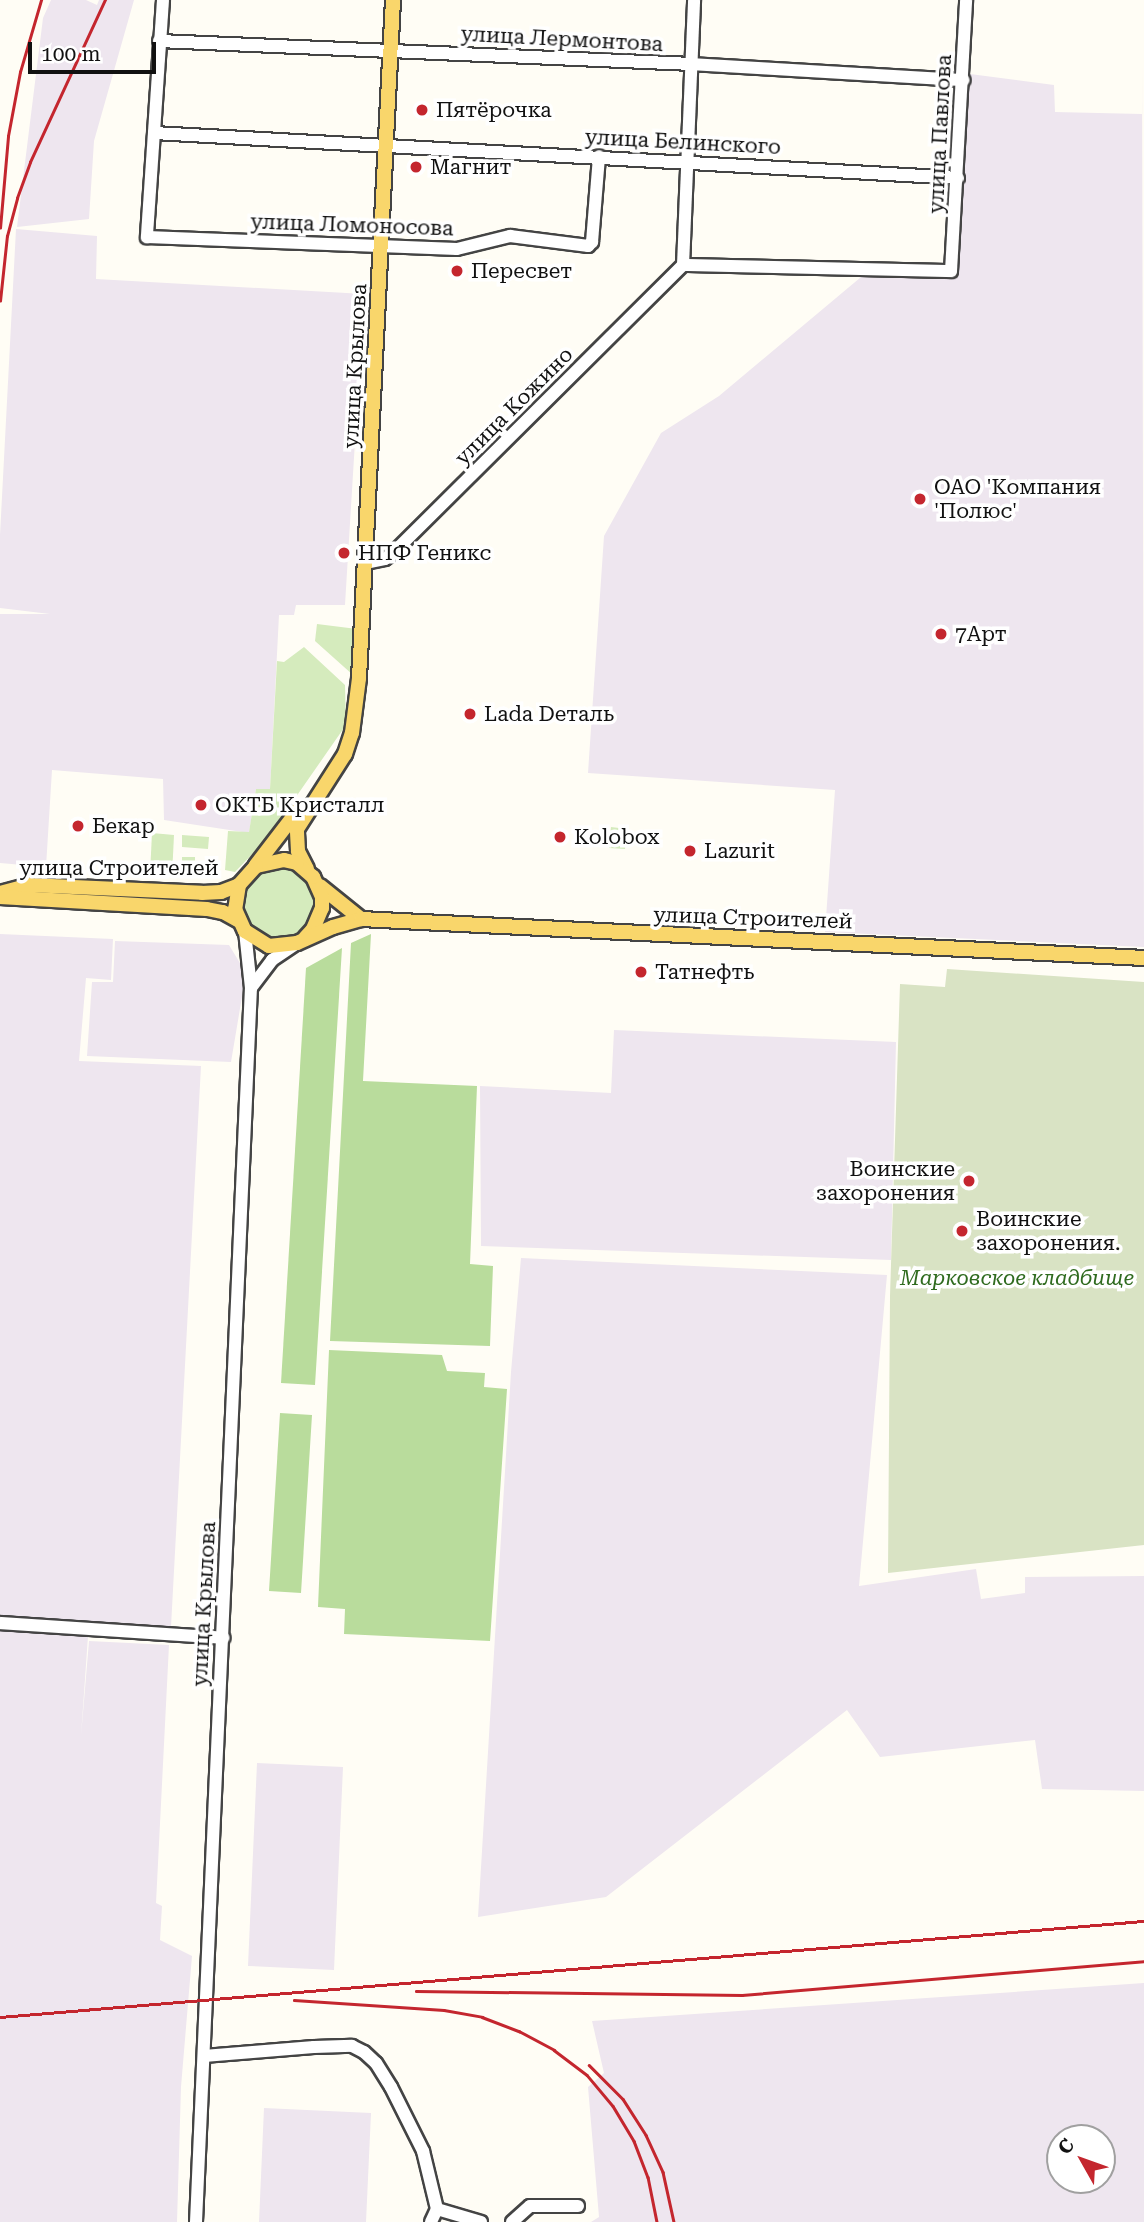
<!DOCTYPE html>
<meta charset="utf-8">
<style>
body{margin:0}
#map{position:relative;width:1144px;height:2222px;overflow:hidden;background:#fffdf5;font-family:"Roboto Serif",serif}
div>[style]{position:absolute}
.industrial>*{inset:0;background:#eee6ef}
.green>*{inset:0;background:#d5ebbd}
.round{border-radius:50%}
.forest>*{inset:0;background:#b9dc9c}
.cemetery>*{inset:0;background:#d9e3c4}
.roads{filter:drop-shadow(2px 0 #444) drop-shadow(-2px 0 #444) drop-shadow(0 2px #444) drop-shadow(0 -2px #444)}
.minor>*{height:12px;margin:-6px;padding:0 6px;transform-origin:6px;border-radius:6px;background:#fff}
.major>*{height:14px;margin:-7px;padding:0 7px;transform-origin:7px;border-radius:7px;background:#f9d66b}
.rail>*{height:2.5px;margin:-1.25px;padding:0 1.25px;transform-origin:1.25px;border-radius:1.25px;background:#c4262e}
.dots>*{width:19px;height:19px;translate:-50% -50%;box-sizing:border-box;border:4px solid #fff;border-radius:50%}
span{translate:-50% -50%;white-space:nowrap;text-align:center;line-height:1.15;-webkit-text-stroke:7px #fff;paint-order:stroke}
.street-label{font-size:21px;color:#111}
.poi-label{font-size:21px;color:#111}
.left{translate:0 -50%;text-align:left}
.right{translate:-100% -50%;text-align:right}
.park-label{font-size:21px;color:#2f6b1f;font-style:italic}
.north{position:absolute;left:1046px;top:2124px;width:70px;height:70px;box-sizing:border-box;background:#fff;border:2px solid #a0a0a0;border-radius:50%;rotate:310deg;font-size:19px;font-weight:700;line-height:28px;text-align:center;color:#111}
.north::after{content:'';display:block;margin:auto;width:24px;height:32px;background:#c4262e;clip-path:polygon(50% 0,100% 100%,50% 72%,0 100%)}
.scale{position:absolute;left:28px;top:42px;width:128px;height:32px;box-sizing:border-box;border:4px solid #111;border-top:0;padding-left:9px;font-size:21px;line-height:24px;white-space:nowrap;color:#111;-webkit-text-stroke:5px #fff;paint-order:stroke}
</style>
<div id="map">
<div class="industrial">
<i style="clip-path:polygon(51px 0,86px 0,97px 5px,99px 0,134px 0,94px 141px,89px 219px,17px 227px,43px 18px)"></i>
<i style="clip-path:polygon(1142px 50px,1144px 947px,825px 932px,835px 790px,588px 773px,604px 536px,661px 433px,719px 396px,873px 267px,958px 269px,970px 74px,1054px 85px,1055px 112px,1142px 114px)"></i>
<i style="clip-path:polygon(16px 229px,97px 236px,96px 279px,364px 294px,345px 605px,296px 605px,294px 615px,279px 615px,270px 790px,256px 789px,249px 833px,164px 820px,163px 779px,52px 770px,46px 867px,0 863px,0 614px,50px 614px,0 608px,0 535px)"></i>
<i style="clip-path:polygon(0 934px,113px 939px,111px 980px,86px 978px,79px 1061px,201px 1066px,171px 1627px,89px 1622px,81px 1736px,89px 1641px,169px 1645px,156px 1903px,162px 1906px,160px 1940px,192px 1956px,181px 2087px,177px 2222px,0 2222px)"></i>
<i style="clip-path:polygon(115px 941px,229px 945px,246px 973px,231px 1062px,87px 1056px,92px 982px,113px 982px)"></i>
<i style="clip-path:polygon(614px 1030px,896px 1042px,891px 1260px,481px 1246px,480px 1086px,611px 1093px)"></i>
<i style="clip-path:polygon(521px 1258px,887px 1275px,859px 1586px,976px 1569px,981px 1599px,1025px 1593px,1025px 1577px,1144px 1576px,1144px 1791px,1042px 1789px,1035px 1740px,880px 1757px,847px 1710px,606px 1897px,478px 1917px,511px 1372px)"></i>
<i style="clip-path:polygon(257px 1763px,343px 1767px,334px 1970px,248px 1966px)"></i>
<i style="clip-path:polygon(evenodd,1144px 1983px,1144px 2222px,591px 2222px,599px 2217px,588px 2087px,604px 2073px,592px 2021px,1144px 1983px,1060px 2138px,1102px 2138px,1102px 2180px,1060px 2180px,1060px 2138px)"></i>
<i style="clip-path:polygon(264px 2108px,371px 2113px,366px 2222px,259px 2222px)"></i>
</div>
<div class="green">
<i style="clip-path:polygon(317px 624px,357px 629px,353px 675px,315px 641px)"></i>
<i style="clip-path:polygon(304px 647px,345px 685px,346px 725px,266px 840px,235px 872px,225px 870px,228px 831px,249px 832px,256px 789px,270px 789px,277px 661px,284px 662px)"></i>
<i style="clip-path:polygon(611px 827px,627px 829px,625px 849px,609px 848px)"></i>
<i style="clip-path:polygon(152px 833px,174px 835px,172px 876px,150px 874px)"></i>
<i style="clip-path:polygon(182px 835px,209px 837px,208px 849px,182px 847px)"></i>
<i style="clip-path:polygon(182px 857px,195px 857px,195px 862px,208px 863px,208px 872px,182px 868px)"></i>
<i class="round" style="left:243px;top:866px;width:74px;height:74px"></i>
</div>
<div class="forest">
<i style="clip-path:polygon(371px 934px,363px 1081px,477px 1086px,470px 1264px,493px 1266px,490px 1346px,330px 1341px,351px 943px)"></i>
<i style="clip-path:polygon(342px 948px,315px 1385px,281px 1383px,306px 968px)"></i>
<i style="clip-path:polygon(329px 1350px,442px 1355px,447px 1371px,485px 1373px,484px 1387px,507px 1389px,490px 1641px,344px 1634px,345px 1609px,318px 1607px)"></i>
<i style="clip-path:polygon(280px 1413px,312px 1415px,301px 1593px,269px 1591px)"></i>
</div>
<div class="cemetery">
<i style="clip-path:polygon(947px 969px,1144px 982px,1144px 1545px,888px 1573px,890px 1296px,900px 984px,945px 987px)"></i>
</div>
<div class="roads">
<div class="minor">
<i style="left:163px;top:0;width:238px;rotate:93.9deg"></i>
<i style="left:147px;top:237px;width:310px;rotate:2.2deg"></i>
<i style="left:457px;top:249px;width:55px;rotate:-13.8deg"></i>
<i style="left:510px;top:236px;width:79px;rotate:7.3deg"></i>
<i style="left:588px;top:246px;width:6px;rotate:-45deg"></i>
<i style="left:592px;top:242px;width:86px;rotate:-85.3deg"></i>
<i style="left:159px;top:41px;width:533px;rotate:2.47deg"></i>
<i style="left:692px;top:64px;width:272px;rotate:3.4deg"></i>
<i style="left:154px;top:133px;width:805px;rotate:3.2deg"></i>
<i style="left:683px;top:265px;width:268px;rotate:1.3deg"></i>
<i style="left:951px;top:271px;width:271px;rotate:-86.8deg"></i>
<i style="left:683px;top:265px;width:265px;rotate:-87.6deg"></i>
<i style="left:365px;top:563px;width:20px;rotate:-11deg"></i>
<i style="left:385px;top:559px;width:10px;rotate:-37deg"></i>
<i style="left:393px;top:553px;width:409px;rotate:-44.8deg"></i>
<i style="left:251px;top:988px;width:35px;rotate:-53deg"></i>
<i style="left:272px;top:960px;width:30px;rotate:-34deg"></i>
<i style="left:0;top:1623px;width:224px;rotate:3.8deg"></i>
<i style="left:204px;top:2056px;width:110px;rotate:-4.7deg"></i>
<i style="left:314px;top:2047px;width:38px;rotate:-2deg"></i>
<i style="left:352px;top:2046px;width:13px;rotate:27deg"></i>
<i style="left:364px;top:2052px;width:16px;rotate:43deg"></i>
<i style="left:376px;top:2063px;width:28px;rotate:58deg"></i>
<i style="left:391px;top:2087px;width:72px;rotate:63.4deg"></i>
<i style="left:423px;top:2151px;width:60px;rotate:76.4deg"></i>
<i style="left:437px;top:2209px;width:14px;rotate:115deg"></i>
<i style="left:437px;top:2209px;width:46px;rotate:16.5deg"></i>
<i style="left:196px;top:2222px;width:1235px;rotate:-87.45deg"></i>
<i style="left:251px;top:988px;width:57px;rotate:-96deg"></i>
<i style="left:512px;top:2222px;width:24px;rotate:-42deg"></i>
<i style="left:530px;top:2206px;width:48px"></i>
</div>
<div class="major">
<i style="left:256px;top:865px;width:71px;rotate:-52.5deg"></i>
<i style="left:307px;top:869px;width:20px;rotate:-117deg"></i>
<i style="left:298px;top:851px;width:22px;rotate:-93deg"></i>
<i style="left:297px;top:829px;width:89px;rotate:-57.4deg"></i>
<i style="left:345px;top:754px;width:22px;rotate:-72deg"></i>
<i style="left:352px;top:733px;width:55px;rotate:-82.7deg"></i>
<i style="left:359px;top:678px;width:679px;rotate:-87.13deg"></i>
<i style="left:320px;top:886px;width:53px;rotate:38.8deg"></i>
<i style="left:0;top:893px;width:30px;rotate:-15deg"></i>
<i style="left:29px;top:885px;width:173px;rotate:2.6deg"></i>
<i style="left:202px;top:893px;width:19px;rotate:-3deg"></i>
<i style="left:221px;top:892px;width:19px;rotate:-21deg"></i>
<i style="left:0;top:897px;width:207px;rotate:3.3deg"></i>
<i style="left:207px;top:909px;width:16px;rotate:11deg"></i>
<i style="left:223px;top:912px;width:18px;rotate:29deg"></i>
<i style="left:305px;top:938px;width:12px;rotate:-48deg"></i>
<i style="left:313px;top:929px;width:23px;rotate:-67deg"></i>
<i style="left:322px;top:908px;width:11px;rotate:-90deg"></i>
<i style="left:322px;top:897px;width:22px;rotate:-114deg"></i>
<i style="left:313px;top:877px;width:21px;rotate:-139deg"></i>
<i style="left:297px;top:863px;width:13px;rotate:-167deg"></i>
<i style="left:284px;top:860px;width:29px;rotate:168deg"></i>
<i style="left:256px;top:866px;width:25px;rotate:132deg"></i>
<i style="left:239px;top:885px;width:24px;rotate:99deg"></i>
<i style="left:235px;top:909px;width:24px;rotate:66deg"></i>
<i style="left:245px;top:931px;width:28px;rotate:32deg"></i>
<i style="left:269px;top:946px;width:28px;rotate:-6deg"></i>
<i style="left:297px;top:943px;width:39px;rotate:-24deg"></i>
<i style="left:333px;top:927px;width:29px;rotate:-16deg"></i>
<i style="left:361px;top:919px;width:784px;rotate:2.85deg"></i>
</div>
</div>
<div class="rail">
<i style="left:0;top:228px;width:92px;rotate:-85deg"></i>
<i style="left:8px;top:136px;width:65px;rotate:-79.4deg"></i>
<i style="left:20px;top:72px;width:75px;rotate:-73.7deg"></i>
<i style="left:0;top:301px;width:65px;rotate:-83.9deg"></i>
<i style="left:7px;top:236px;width:39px;rotate:-75deg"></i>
<i style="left:17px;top:198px;width:38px;rotate:-70deg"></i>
<i style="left:30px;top:162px;width:179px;rotate:-65.2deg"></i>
<i style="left:416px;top:1991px;width:326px;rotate:0.7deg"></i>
<i style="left:742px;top:1995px;width:403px;rotate:-4.8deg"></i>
<i style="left:294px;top:2000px;width:150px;rotate:3.8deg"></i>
<i style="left:444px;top:2010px;width:39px;rotate:10deg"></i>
<i style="left:482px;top:2017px;width:40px;rotate:21deg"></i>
<i style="left:519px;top:2031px;width:40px;rotate:28deg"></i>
<i style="left:554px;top:2050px;width:41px;rotate:37.1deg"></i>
<i style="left:587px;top:2075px;width:40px;rotate:50deg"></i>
<i style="left:613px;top:2106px;width:41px;rotate:59deg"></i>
<i style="left:634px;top:2141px;width:39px;rotate:69deg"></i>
<i style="left:648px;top:2177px;width:46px;rotate:78.7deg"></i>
<i style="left:0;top:2017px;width:1148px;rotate:-4.8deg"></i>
<i style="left:589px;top:2065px;width:48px;rotate:45deg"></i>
<i style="left:623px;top:2099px;width:43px;rotate:57.4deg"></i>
<i style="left:646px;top:2135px;width:41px;rotate:65.3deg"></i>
<i style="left:663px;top:2172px;width:51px;rotate:77.6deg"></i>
</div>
<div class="dots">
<i style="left:422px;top:110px;background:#c4262e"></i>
<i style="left:416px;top:167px;background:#c4262e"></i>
<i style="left:457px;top:271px;background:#c4262e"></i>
<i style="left:920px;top:499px;background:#c4262e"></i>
<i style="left:344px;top:553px;background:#c4262e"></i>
<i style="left:941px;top:634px;background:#c4262e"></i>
<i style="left:470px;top:714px;background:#c4262e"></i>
<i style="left:201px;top:805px;background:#c4262e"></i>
<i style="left:78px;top:826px;background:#c4262e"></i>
<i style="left:560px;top:837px;background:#c4262e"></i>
<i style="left:690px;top:851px;background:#c4262e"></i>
<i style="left:641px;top:972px;background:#c4262e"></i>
<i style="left:969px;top:1181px;background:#c4262e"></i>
<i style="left:962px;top:1231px;background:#c4262e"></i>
</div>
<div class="street-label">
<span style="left:562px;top:39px;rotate:3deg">улица Лермонтова</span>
<span style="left:940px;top:134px;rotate:-87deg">улица Павлова</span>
<span style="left:683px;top:142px;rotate:3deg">улица Белинского</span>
<span style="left:352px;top:225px;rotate:2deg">улица Ломоносова</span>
<span style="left:355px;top:366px;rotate:-87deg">улица Крылова</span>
<span style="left:514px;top:406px;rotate:-45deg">улица Кожино</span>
<span style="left:119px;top:868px">улица Строителей</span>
<span style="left:753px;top:918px;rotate:2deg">улица Строителей</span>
<span style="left:204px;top:1604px;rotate:-87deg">улица Крылова</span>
</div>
<div class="poi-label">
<span class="left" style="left:436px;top:110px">Пятёрочка</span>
<span class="left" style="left:430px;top:167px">Магнит</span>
<span class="left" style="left:471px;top:271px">Пересвет</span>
<span class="left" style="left:934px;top:499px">ОАО 'Компания<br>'Полюс'</span>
<span class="left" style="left:358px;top:553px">НПФ Геникс</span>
<span class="left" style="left:955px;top:634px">7Арт</span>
<span class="left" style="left:484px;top:714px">Lada Dеталь</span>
<span class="left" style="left:215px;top:805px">ОКТБ Кристалл</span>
<span class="left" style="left:92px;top:826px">Бекар</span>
<span class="left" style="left:574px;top:837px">Kolobox</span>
<span class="left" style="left:704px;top:851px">Lazurit</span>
<span class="left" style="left:655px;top:972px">Татнефть</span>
<span class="right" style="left:955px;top:1181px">Воинские<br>захоронения</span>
<span class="left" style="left:976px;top:1231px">Воинские<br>захоронения.</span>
</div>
<div class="park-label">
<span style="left:1017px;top:1278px">Марковское кладбище</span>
</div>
<div class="north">С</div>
<div class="scale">100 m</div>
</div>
